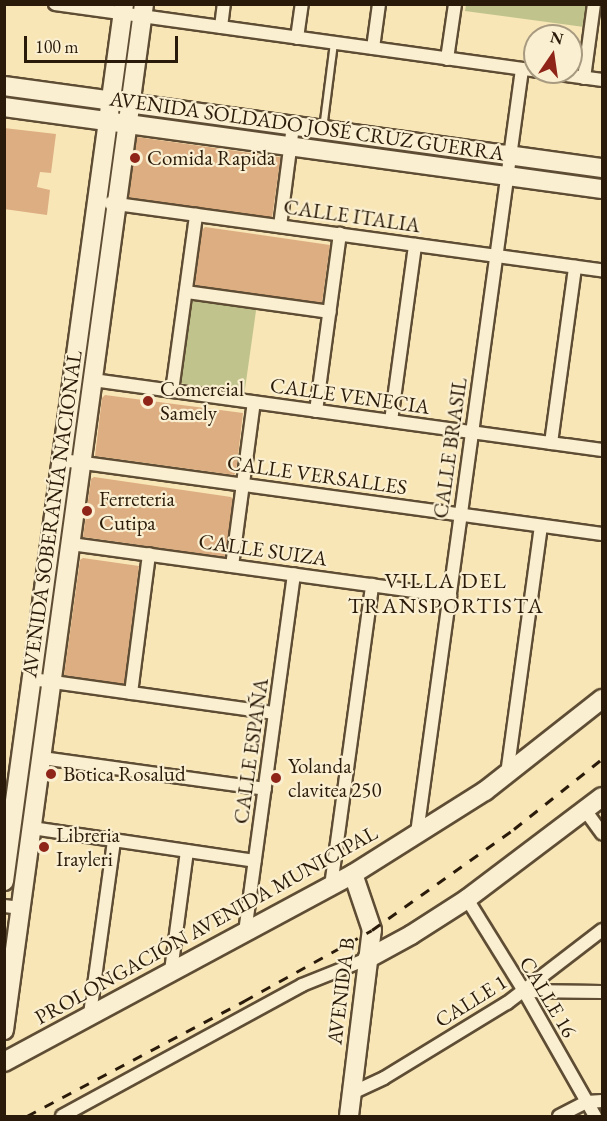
<!DOCTYPE html>
<meta charset="utf-8">
<style>
body{margin:0}
#map{position:relative;width:607px;height:1121px;overflow:hidden;background:#f8e6b7;font-family:"EB Garamond",serif}
div>[style]{position:absolute}
[style*='--x']{left:calc(var(--x)*1px);top:calc(var(--y)*1px);width:calc(var(--w)*1px);rotate:calc(var(--a)*1deg)}
.green>*{inset:0;background:#c0c48c;transform-origin:0 0}
.building>*{inset:0;background:#ddae81;transform-origin:0 0}
.roads{filter:drop-shadow(2px 0 #5e4d34) drop-shadow(-2px 0 #5e4d34) drop-shadow(0 2px #5e4d34) drop-shadow(0 -2px #5e4d34)}
.lane>*{height:6px;margin:-3px;padding:0 3px;transform-origin:3px;border-radius:3px;background:#faefd0}
.street>*{height:12px;margin:-6px;padding:0 6px;transform-origin:6px;border-radius:6px;background:#faefd0}
.secondary>*{height:18px;margin:-9px;padding:0 9px;transform-origin:9px;border-radius:9px;background:#faefd0}
.rail>*{height:3px;margin-top:-1.5px;transform-origin:0;background:repeating-linear-gradient(90deg,#2a1a09 0 10px,transparent 0 20px)}
.dots>*{width:16px;height:16px;translate:-50% -50%;box-sizing:border-box;border:3px solid #faefd0;border-radius:50%}
span{translate:-50% -50%;white-space:nowrap;text-align:center;line-height:1.15;-webkit-text-stroke:4.5px #faefd0;paint-order:stroke}
.street-label{font-size:21px;color:#2a1a09}
.poi-label{font-size:21px;color:#2a1a09}
.left{translate:0 -50%;text-align:left}
.neighbourhood-label{font-size:22px;color:#2a1a09;letter-spacing:1.5px}
.frame{position:absolute;inset:0;border:6px solid #2a1a09;pointer-events:none}
.north{position:absolute;left:523px;top:24px;width:60px;height:60px;box-sizing:border-box;background:#faefd0;border:2px solid #a79a80;border-radius:50%;rotate:13deg;font-size:16px;font-weight:700;line-height:24px;text-align:center;color:#2a1a09}
.north::after{content:'';display:block;margin:auto;width:21px;height:27px;background:#8f2418;clip-path:polygon(50% 0,100% 100%,50% 72%,0 100%)}
.scale{position:absolute;left:24px;top:36px;width:154px;height:27px;box-sizing:border-box;border:3px solid #2a1a09;border-top:0;padding-left:8px;font-size:18px;line-height:21px;white-space:nowrap;color:#2a1a09;-webkit-text-stroke:4px #faefd0;paint-order:stroke}
</style>
<div id="map">
<div class="green">
<i style="clip-path:polygon(466px 5px,466px 4px,588px 5px,584px 27px,465px 11px)"></i>
<i style="left:192px;top:299px;width:65px;height:85px;rotate:8deg"></i>
</div>
<div class="building">
<i style="clip-path:polygon(4px 128px,56px 134px,51px 173px,40px 172px,37px 187px,50px 190px,47px 215px,4px 209px)"></i>
<i style="left:137px;top:137px;width:145px;height:61px;rotate:8deg"></i>
<i style="clip-path:polygon(205px 227px,330px 245px,322px 303px,195px 285px,202px 230px)"></i>
<i style="clip-path:polygon(105px 395px,243px 413px,236px 472px,234px 475px,95px 456px,102px 398px)"></i>
<i style="clip-path:polygon(94px 477px,231px 497px,233px 499px,225px 557px,83px 537px,91px 479px)"></i>
<i style="clip-path:polygon(83px 558px,139px 566px,124px 684px,64px 675px,80px 560px)"></i>
</div>
<div class="roads">
<div class="lane">
<i style="--x:323;--y:129;--w:87;--a:-82.7"></i>
</div>
<div class="street">
<i style="--x:55;--y:4;--w:485;--a:7.9"></i>
<i style="--x:221;--y:27;--w:23;--a:-83"></i>
<i style="--x:297;--y:38;--w:34;--a:-82"></i>
<i style="--x:373;--y:48;--w:44;--a:-82.2"></i>
<i style="--x:447;--y:59;--w:56;--a:-81.7"></i>
<i style="--x:543;--y:72;--w:60;--a:7.7"></i>
<i style="--x:584;--y:78;--w:75;--a:-82.3"></i>
<i style="--x:110;--y:203;--w:497;--a:7.8"></i>
<i style="--x:280;--y:226;--w:101;--a:-82.6"></i>
<i style="--x:186;--y:292;--w:145;--a:7.9"></i>
<i style="--x:93;--y:380;--w:514;--a:7.83"></i>
<i style="--x:172;--y:391;--w:178;--a:-82.2"></i>
<i style="--x:316;--y:411;--w:179;--a:-82.3"></i>
<i style="--x:391;--y:421;--w:178;--a:-82.2"></i>
<i style="--x:551;--y:443;--w:178;--a:-82.2"></i>
<i style="--x:62;--y:460;--w:545;--a:7.8"></i>
<i style="--x:71;--y:544;--w:383;--a:7.8"></i>
<i style="--x:232;--y:566;--w:165;--a:-82.4"></i>
<i style="--x:32;--y:679;--w:245;--a:8"></i>
<i style="--x:131;--y:693;--w:140;--a:-82.6"></i>
<i style="--x:42;--y:758;--w:225;--a:7.9"></i>
<i style="--x:507;--y:774;--w:250;--a:-82.2"></i>
<i style="--x:585;--y:810;--w:29;--a:54"></i>
<i style="--x:32;--y:828;--w:225;--a:8.4"></i>
<i style="--x:417;--y:833;--w:771;--a:-82.17"></i>
<i style="--x:331;--y:886;--w:304;--a:-82.2"></i>
<i style="--x:467;--y:899;--w:108;--a:58.2"></i>
<i style="--x:524;--y:991;--w:144;--a:60.4"></i>
<i style="--x:4;--y:906;--w:17;--a:7"></i>
<i style="--x:245;--y:932;--w:361;--a:-82.2"></i>
<i style="--x:171;--y:971;--w:121;--a:-82.4"></i>
<i style="--x:524;--y:991;--w:78;--a:0.7"></i>
<i style="--x:90;--y:1014;--w:175;--a:-82.1"></i>
<i style="--x:352;--y:1093;--w:35;--a:-25"></i>
<i style="--x:384;--y:1078;--w:144;--a:-31.4"></i>
<i style="--x:507;--y:1003;--w:120;--a:-37.5"></i>
<i style="--x:62;--y:1116;--w:273;--a:-28.6"></i>
<i style="--x:302;--y:985;--w:70;--a:-21.8"></i>
<i style="--x:559;--y:1116;--w:31;--a:-27"></i>
<i style="--x:587;--y:1102;--w:15;--a:-4"></i>
</div>
<div class="secondary">
<i style="--x:4;--y:86;--w:604;--a:7.81"></i>
<i style="--x:4;--y:107;--w:604;--a:7.81"></i>
<i style="--x:4;--y:881;--w:885;--a:-82.21"></i>
<i style="--x:367;--y:959;--w:50;--a:-28.6"></i>
<i style="--x:411;--y:935;--w:67;--a:-32.7"></i>
<i style="--x:467;--y:899;--w:169;--a:-37.1"></i>
<i style="--x:4;--y:1030;--w:1036;--a:-82.23"></i>
<i style="--x:4;--y:1062;--w:396;--a:-28.3"></i>
<i style="--x:353;--y:874;--w:156;--a:-32.2"></i>
<i style="--x:485;--y:791;--w:149;--a:-38.2"></i>
<i style="--x:349;--y:1116;--w:187;--a:-83"></i>
<i style="--x:372;--y:930;--w:59;--a:-108.7"></i>
</div>
</div>
<div class="rail">
<i style="--x:27;--y:1116;--w:246;--a:-27.9"></i>
<i style="--x:244;--y:1001;--w:146;--a:-29"></i>
<i style="--x:372;--y:930;--w:174;--a:-35.4"></i>
<i style="--x:514;--y:829;--w:112;--a:-38.5"></i>
</div>
<div class="dots">
<i style="left:135px;top:158px;background:#8f2418"></i>
<i style="left:148px;top:401px;background:#8f2418"></i>
<i style="left:87px;top:511px;background:#8f2418"></i>
<i style="left:51px;top:774px;background:#8f2418"></i>
<i style="left:276px;top:778px;background:#8f2418"></i>
<i style="left:44px;top:847px;background:#8f2418"></i>
</div>
<div class="street-label">
<span style="left:307px;top:126px;rotate:8deg">AVENIDA SOLDADO JOSÉ CRUZ GUERRA</span>
<span style="left:352px;top:216px;rotate:8deg">CALLE ITALIA</span>
<span style="left:350px;top:396px;rotate:8deg">CALLE VENECIA</span>
<span style="left:450px;top:448px;rotate:-82deg">CALLE BRASIL</span>
<span style="left:317px;top:475px;rotate:8deg">CALLE VERSALLES</span>
<span style="left:52px;top:514px;rotate:-82deg">AVENIDA SOBERANÍA NACIONAL</span>
<span style="left:263px;top:550px;rotate:8deg">CALLE SUIZA</span>
<span style="left:251px;top:751px;rotate:-82deg">CALLE ESPAÑA</span>
<span style="left:206px;top:925px;rotate:-29deg">PROLONGACIÓN AVENIDA MUNICIPAL</span>
<span style="left:341px;top:991px;rotate:-83deg">AVENIDA B</span>
<span style="left:548px;top:997px;rotate:59deg">CALLE 16</span>
<span style="left:471px;top:1001px;rotate:-32deg">CALLE 1</span>
</div>
<div class="poi-label">
<span class="left" style="left:147px;top:158px">Comida Rapida</span>
<span class="left" style="left:160px;top:401px">Comercial<br>Samely</span>
<span class="left" style="left:99px;top:511px">Ferreteria<br>Cutipa</span>
<span class="left" style="left:288px;top:778px">Yolanda<br>clavitea 250</span>
<span class="left" style="left:63px;top:774px">Botica Rosalud</span>
<span class="left" style="left:56px;top:847px">Libreria<br>Irayleri</span>
</div>
<div class="neighbourhood-label">
<span style="left:446px;top:593px">VILLA DEL<br>TRANSPORTISTA</span>
</div>
<div class="frame"></div>
<div class="north">N</div>
<div class="scale">100 m</div>
</div>
